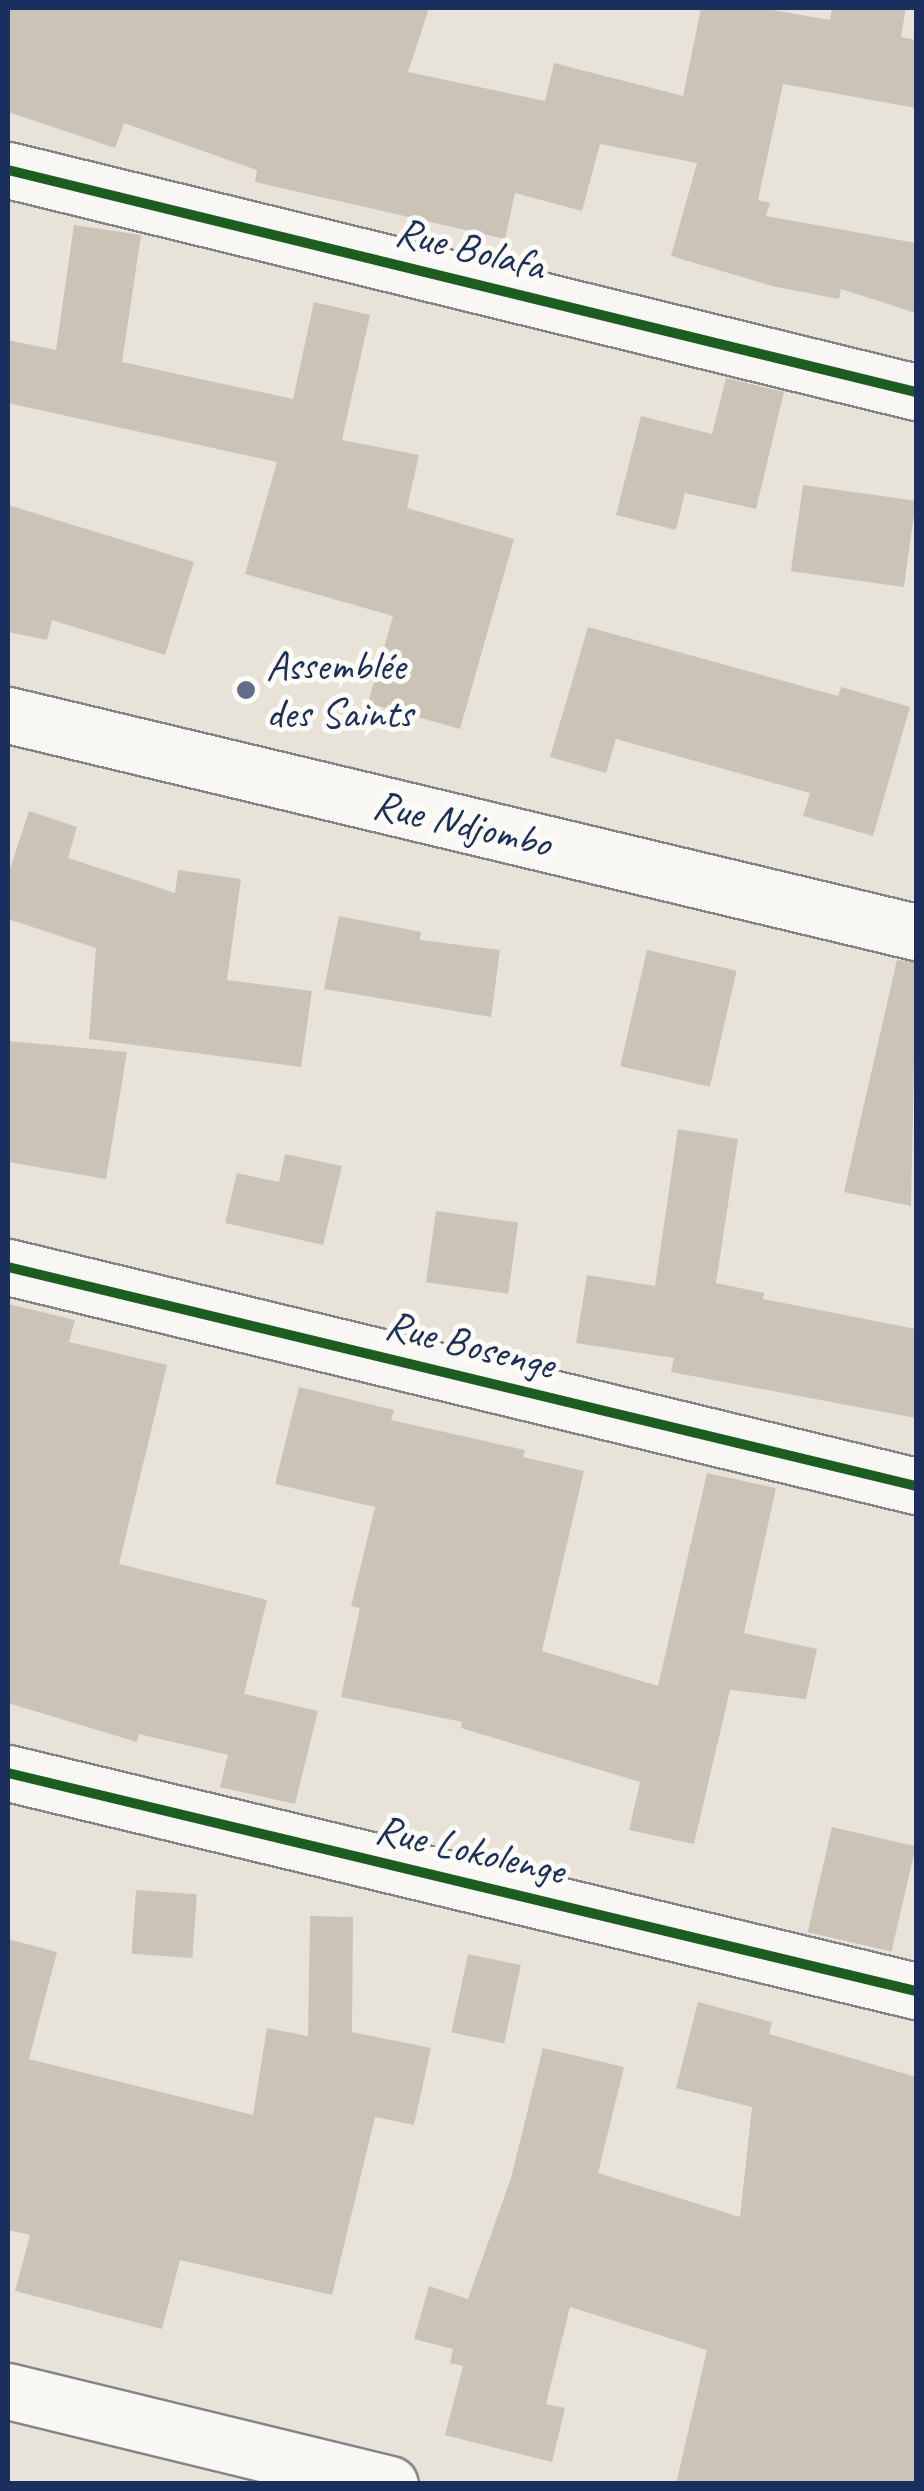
<!DOCTYPE html>
<meta charset="utf-8">
<style>
body{margin:0}
#map{position:relative;width:924px;height:2491px;overflow:hidden;background:#e8e3d9;font-family:Caveat,sans-serif}
div>[style]{position:absolute}
[style*='--x']{left:calc(var(--x)*1px);top:calc(var(--y)*1px);width:calc(var(--w)*1px);rotate:calc(var(--a)*1deg)}
.building>*{inset:0;background:#cbc3b5;transform-origin:0 0}
.roads{filter:drop-shadow(2px 0 #838589) drop-shadow(-2px 0 #838589) drop-shadow(0 2px #838589) drop-shadow(0 -2px #838589)}
.minor>*{height:55px;margin:-27.5px;padding:0 27.5px;transform-origin:27.5px;border-radius:27.5px;background:#f8f7f4}
.primary>*{height:55px;margin:-27.5px;padding:0 27.5px;transform-origin:27.5px;border-radius:27.5px;background:#f8f7f4}
.cycleway>*{height:10px;margin:-5px;padding:0 5px;transform-origin:5px;border-radius:5px;background:#1b5e20}
.dots>*{width:28px;height:28px;translate:-50% -50%;box-sizing:border-box;border:5px solid #fdfcf7;border-radius:50%}
span{translate:-50% -50%;white-space:nowrap;text-align:center;line-height:1.15;-webkit-text-stroke:10px #fdfcf7;paint-order:stroke}
.street-label{font-size:42px;color:#1b2f5e}
.poi-label{font-size:42px;color:#1b2f5e}
.left{translate:0 -50%;text-align:left}
.frame{position:absolute;inset:0;border:10px solid #1b2f5e;pointer-events:none}
</style>
<div id="map">
<div class="building">
<i style="clip-path:polygon(8px 8px,429px 8px,408px 72px,545px 101px,554px 63px,683px 96px,701px 8px,761px 8px,830px 20px,832px 8px,906px 8px,901px 37px,916px 40px,916px 108px,783px 84px,758px 200px,770px 203px,766px 216px,916px 243px,916px 313px,841px 289px,839px 299px,772px 286px,671px 256px,697px 163px,600px 144px,582px 211px,515px 193px,505px 239px,255px 182px,257px 170px,124px 123px,115px 148px,8px 112px)"></i>
<i style="clip-path:polygon(74px 225px,141px 235px,122px 362px,293px 399px,314px 302px,370px 315px,342px 440px,419px 455px,407px 508px,514px 539px,460px 729px,368px 703px,393px 616px,245px 574px,277px 462px,8px 403px,8px 340px,56px 350px)"></i>
<i style="clip-path:polygon(726px 378px,784px 392px,756px 509px,685px 493px,676px 530px,616px 515px,641px 416px,712px 434px)"></i>
<i style="left:803px;top:485px;width:114px;height:87px;rotate:8deg"></i>
<i style="clip-path:polygon(8px 505px,194px 562px,165px 655px,52px 620px,47px 640px,8px 632px)"></i>
<i style="clip-path:polygon(588px 627px,838px 696px,841px 687px,910px 707px,873px 836px,803px 816px,810px 793px,616px 739px,606px 773px,550px 757px)"></i>
<i style="clip-path:polygon(29px 811px,77px 827px,68px 858px,175px 893px,178px 870px,241px 879px,227px 980px,312px 991px,301px 1067px,89px 1039px,96px 948px,8px 919px,8px 875px)"></i>
<i style="clip-path:polygon(339px 916px,421px 932px,420px 940px,500px 950px,491px 1017px,324px 989px)"></i>
<i style="left:647px;top:950px;width:92px;height:119px;rotate:13deg"></i>
<i style="clip-path:polygon(897px 960px,916px 962px,911px 1206px,844px 1192px)"></i>
<i style="clip-path:polygon(8px 1041px,127px 1052px,106px 1179px,8px 1162px)"></i>
<i style="clip-path:polygon(678px 1129px,738px 1139px,716px 1283px,764px 1293px,763px 1299px,916px 1329px,916px 1418px,671px 1372px,674px 1358px,576px 1343px,587px 1275px,655px 1286px)"></i>
<i style="clip-path:polygon(285px 1154px,342px 1166px,323px 1245px,225px 1223px,237px 1173px,279px 1182px)"></i>
<i style="left:436px;top:1211px;width:83px;height:72px;rotate:8deg"></i>
<i style="clip-path:polygon(8px 1304px,75px 1320px,69px 1342px,167px 1365px,119px 1564px,267px 1600px,244px 1694px,318px 1711px,295px 1804px,220px 1787px,228px 1755px,139px 1734px,137px 1742px,8px 1703px)"></i>
<i style="clip-path:polygon(299px 1387px,394px 1410px,391px 1420px,525px 1450px,523px 1457px,584px 1471px,542px 1651px,658px 1686px,707px 1473px,776px 1488px,744px 1633px,817px 1649px,806px 1699px,730px 1690px,694px 1844px,629px 1830px,640px 1782px,461px 1728px,462px 1722px,341px 1697px,360px 1608px,351px 1606px,375px 1507px,275px 1484px)"></i>
<i style="left:832px;top:1827px;width:86px;height:108px;rotate:13deg"></i>
<i style="left:136px;top:1890px;width:61px;height:64px;rotate:4deg"></i>
<i style="clip-path:polygon(310px 1916px,353px 1917px,352px 2032px,431px 2048px,414px 2125px,375px 2117px,332px 2295px,180px 2260px,162px 2329px,15px 2291px,30px 2235px,8px 2230px,8px 1939px,57px 1952px,29px 2059px,253px 2115px,267px 2028px,308px 2036px)"></i>
<i style="left:468px;top:1954px;width:54px;height:80px;rotate:12deg"></i>
<i style="clip-path:polygon(698px 2002px,772px 2022px,769px 2034px,916px 2077px,916px 2484px,676px 2484px,707px 2350px,570px 2307px,546px 2404px,565px 2408px,552px 2462px,445px 2435px,463px 2366px,450px 2363px,453px 2349px,414px 2339px,429px 2286px,468px 2299px,511px 2178px,543px 2048px,624px 2067px,598px 2173px,740px 2217px,752px 2107px,676px 2088px)"></i>
</div>
<div class="roads">
<div class="minor">
<i style="--x:8;--y:170;--w:935;--a:13.74"></i>
<i style="--x:8;--y:715;--w:934;--a:13.44"></i>
<i style="--x:8;--y:1267;--w:934;--a:13.56"></i>
<i style="--x:8;--y:1773;--w:934;--a:13.5"></i>
</div>
<div class="primary">
<i style="--x:8;--y:2391;--w:393;--a:13.7"></i>
</div>
</div>
<div class="cycleway">
<i style="--x:8;--y:170;--w:935;--a:13.74"></i>
<i style="--x:8;--y:1267;--w:934;--a:13.56"></i>
<i style="--x:8;--y:1773;--w:934;--a:13.5"></i>
</div>
<div class="dots">
<i style="left:246px;top:690px;background:#636e89"></i>
</div>
<div class="street-label">
<span style="left:470px;top:249px;rotate:14deg">Rue Bolafa</span>
<span style="left:462px;top:824px;rotate:13deg">Rue Ndjombo</span>
<span style="left:470px;top:1345px;rotate:14deg">Rue Bosenge</span>
<span style="left:470px;top:1850px;rotate:13deg">Rue Lokolenge</span>
</div>
<div class="poi-label">
<span class="left" style="left:266px;top:690px">Assemblée<br>des Saints</span>
</div>
<div class="frame"></div>
</div>
